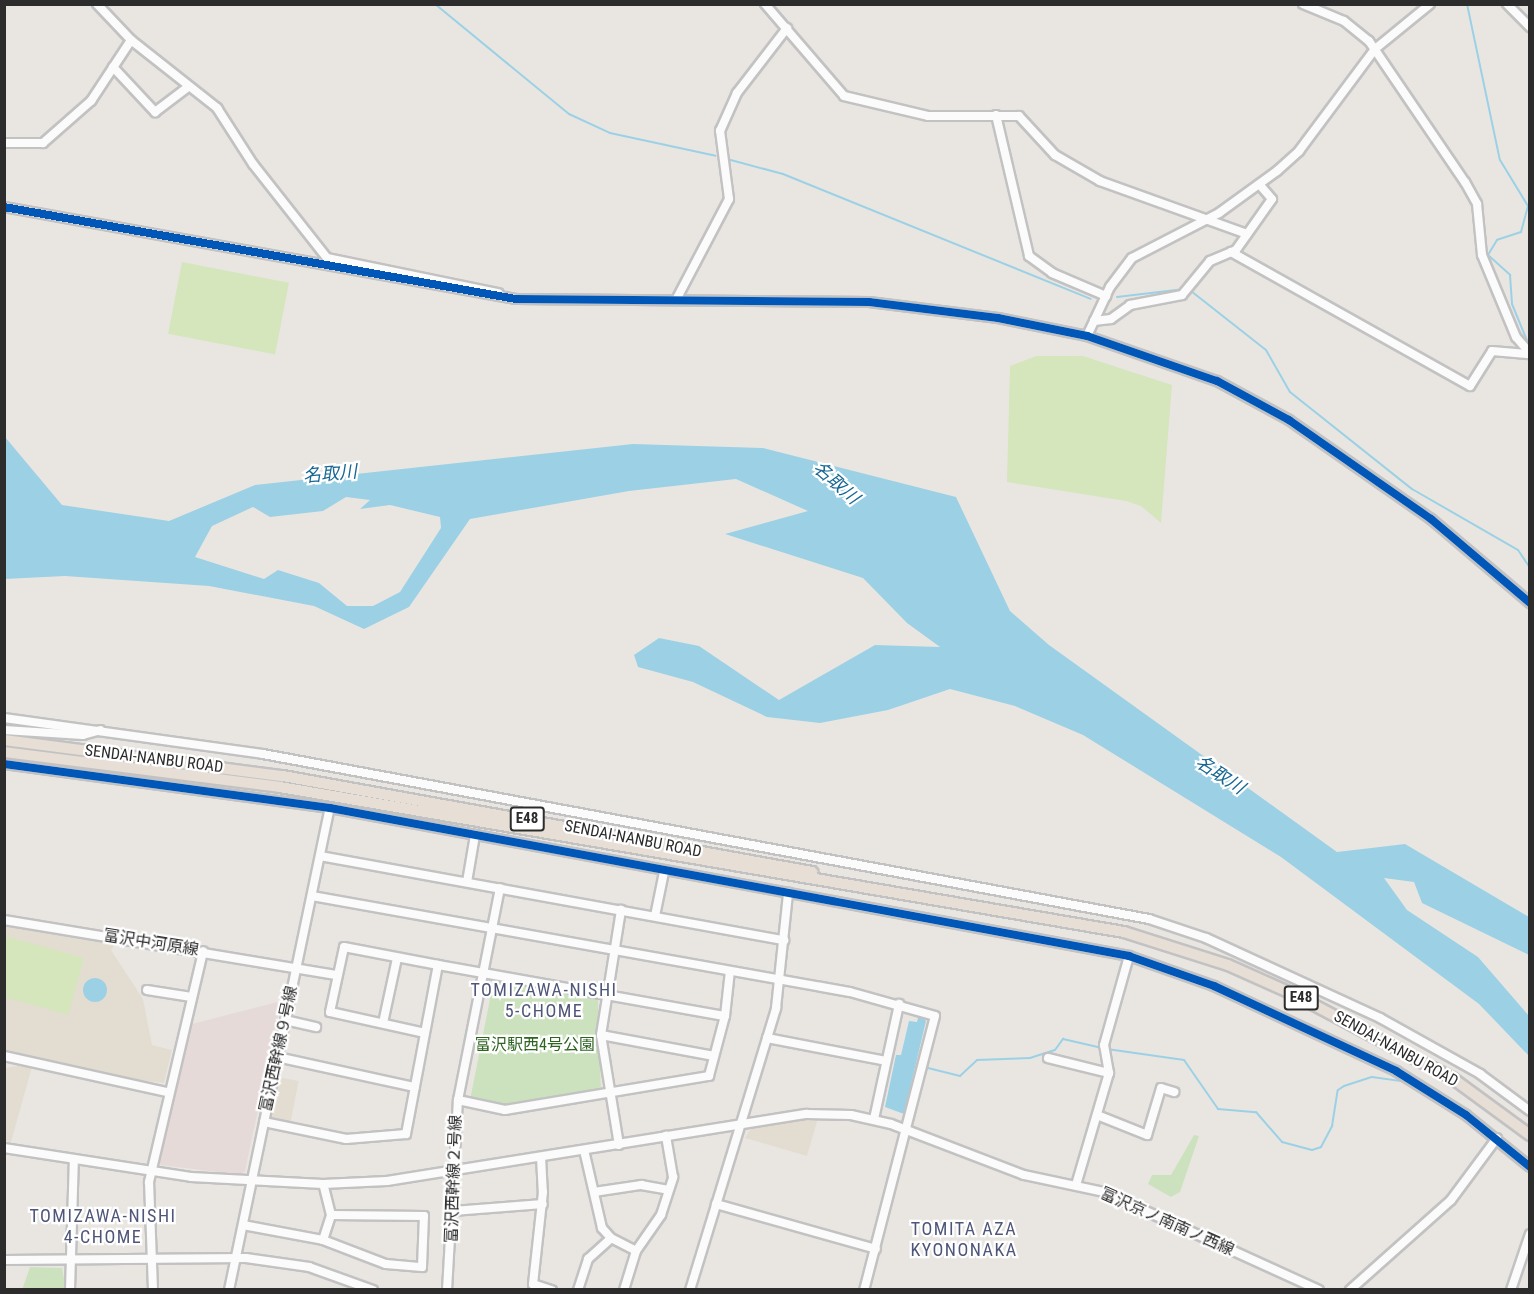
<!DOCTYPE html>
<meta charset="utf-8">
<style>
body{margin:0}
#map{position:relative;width:1534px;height:1294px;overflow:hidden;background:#e9e6e2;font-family:"Roboto Condensed","Noto Sans JP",sans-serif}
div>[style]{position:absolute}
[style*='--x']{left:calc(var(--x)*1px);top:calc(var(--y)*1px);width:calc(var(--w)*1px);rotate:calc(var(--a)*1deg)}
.education>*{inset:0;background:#e3ddd1;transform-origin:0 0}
.medical>*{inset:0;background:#e6dad9}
.green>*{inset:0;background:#cce2be}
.pitch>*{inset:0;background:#d5e5bc;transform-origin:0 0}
.water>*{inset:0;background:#9cd1e5}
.round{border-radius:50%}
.stream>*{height:2px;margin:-1px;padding:0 1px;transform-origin:1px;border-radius:1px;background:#9cd1e5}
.roads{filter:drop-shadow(2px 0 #c3c2c2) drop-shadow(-2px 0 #c3c2c2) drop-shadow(0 2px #c3c2c2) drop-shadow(0 -2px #c3c2c2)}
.minor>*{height:8px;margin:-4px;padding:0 4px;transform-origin:4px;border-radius:4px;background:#fcfbfb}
.highway>*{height:10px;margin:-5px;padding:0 5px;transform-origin:5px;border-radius:5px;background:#e7ded6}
.cycleway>*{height:8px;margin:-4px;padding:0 4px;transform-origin:4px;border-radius:4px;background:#0057b8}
span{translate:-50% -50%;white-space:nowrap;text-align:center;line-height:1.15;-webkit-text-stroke:4.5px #fff;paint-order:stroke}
.shield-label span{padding:2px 4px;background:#fff;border:2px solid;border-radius:4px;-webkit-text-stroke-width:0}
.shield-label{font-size:15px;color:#2c2c2c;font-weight:700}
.street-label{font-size:16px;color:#2c2c2c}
.park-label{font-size:16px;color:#2d6420}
.water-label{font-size:18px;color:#186793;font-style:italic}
.neighbourhood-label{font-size:18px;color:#4f5679;letter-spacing:1.5px}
.frame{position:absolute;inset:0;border:6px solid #2c2c2c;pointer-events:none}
</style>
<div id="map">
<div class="education">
<i style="clip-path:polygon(4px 926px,115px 944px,111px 950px,143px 999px,152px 1045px,172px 1050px,164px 1083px,105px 1076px,5px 1051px)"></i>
<i style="clip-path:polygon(23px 1065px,32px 1067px,11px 1142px,5px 1141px,5px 1068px)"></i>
<i style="left:278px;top:1077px;width:21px;height:41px;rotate:11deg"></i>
<i style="clip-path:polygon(818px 1118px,807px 1156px,745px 1138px,752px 1127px)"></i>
</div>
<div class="medical">
<i style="clip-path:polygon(281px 1001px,245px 1171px,240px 1175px,161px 1165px,158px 1161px,188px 1025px)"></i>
</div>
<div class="green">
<i style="clip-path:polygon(494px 979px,598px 998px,601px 1092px,506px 1107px,470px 1100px)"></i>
<i style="clip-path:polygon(1194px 1135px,1199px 1136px,1180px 1192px,1171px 1197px,1148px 1184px,1152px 1175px,1171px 1175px)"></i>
<i style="clip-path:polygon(30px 1267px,62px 1268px,66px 1289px,22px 1290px)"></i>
</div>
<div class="pitch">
<i style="left:182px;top:262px;width:109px;height:73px;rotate:11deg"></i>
<i style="clip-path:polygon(1036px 356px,1083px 356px,1172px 385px,1161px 523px,1141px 506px,1126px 501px,1007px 482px,1010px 366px)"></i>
<i style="clip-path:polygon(5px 936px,84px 958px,68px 1015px,5px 997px)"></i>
</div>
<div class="water">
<i style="clip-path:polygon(evenodd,5px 437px,62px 505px,169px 521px,255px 485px,633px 444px,763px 448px,956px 497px,1010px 611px,1049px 645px,1337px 852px,1405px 844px,1529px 917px,1529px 955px,1422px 903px,1414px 882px,1384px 878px,1407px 910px,1478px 957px,1529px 1016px,1529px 1056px,1479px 1004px,1281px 857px,1083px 735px,1015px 706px,950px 689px,888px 710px,820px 723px,767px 717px,693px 682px,638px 667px,634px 655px,659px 638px,699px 646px,779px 700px,875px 645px,940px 647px,907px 623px,863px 578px,725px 534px,808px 511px,736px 479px,629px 491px,470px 519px,409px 607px,364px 629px,314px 606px,209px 586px,65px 576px,5px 579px,5px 437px,346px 497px,370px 500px,360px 509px,390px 505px,440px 517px,441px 528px,400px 592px,373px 606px,347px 606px,319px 583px,278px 570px,264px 579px,195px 557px,212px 526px,253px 507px,270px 517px,323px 511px,346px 497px)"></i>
<i class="round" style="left:83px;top:978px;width:24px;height:24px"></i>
<i style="clip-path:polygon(919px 1014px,926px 1021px,904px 1114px,885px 1107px,896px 1055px,901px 1055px,909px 1021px,917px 1022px)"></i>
</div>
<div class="stream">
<i style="--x:435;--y:4;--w:173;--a:39.4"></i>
<i style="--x:569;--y:114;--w:45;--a:24.9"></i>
<i style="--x:610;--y:133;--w:108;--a:12.2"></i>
<i style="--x:1467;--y:4;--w:159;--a:78.1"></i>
<i style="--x:1500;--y:160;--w:54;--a:58.7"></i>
<i style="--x:1528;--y:206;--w:27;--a:105"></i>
<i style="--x:1521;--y:232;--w:25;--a:162"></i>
<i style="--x:1497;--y:240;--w:17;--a:121"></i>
<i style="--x:1488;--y:255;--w:30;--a:42"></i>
<i style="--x:1510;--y:275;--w:29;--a:86"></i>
<i style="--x:1512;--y:304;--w:42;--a:67.7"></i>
<i style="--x:727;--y:159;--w:58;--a:15"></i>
<i style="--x:783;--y:174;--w:332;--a:22.1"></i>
<i style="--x:1191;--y:291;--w:95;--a:38.2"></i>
<i style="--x:1266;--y:350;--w:48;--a:60.3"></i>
<i style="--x:1290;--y:392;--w:156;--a:38.5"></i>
<i style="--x:1412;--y:489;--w:122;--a:29.9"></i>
<i style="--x:1518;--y:550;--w:22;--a:56"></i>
<i style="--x:1117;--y:297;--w:68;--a:-6.7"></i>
<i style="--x:1530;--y:378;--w:15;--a:90"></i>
<i style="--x:1107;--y:1049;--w:78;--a:8.1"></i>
<i style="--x:1184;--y:1060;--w:60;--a:55.2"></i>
<i style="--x:1218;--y:1109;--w:38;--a:5"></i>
<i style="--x:1256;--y:1112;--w:40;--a:49"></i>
<i style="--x:1282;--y:1142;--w:31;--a:15"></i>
<i style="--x:1312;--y:1150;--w:9;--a:-18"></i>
<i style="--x:1321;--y:1147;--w:24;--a:-62"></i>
<i style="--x:1332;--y:1126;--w:36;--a:-81"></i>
<i style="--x:1338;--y:1090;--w:7;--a:-34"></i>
<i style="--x:1344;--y:1086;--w:29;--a:-18"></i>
<i style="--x:1372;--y:1077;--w:35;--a:8"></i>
<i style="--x:928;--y:1068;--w:33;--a:14"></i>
<i style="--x:960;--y:1076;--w:23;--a:-43"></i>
<i style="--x:977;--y:1060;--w:53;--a:-2.2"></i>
<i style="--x:1030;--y:1058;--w:26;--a:-18"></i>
<i style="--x:1055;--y:1050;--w:14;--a:-54"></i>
<i style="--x:1063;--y:1039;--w:39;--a:13"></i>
<i style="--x:1437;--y:1101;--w:51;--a:34.6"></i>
<i style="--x:1523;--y:1166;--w:9;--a:41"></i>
</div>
<div class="roads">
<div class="minor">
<i style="--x:97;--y:4;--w:50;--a:46.6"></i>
<i style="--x:131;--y:40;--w:110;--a:38.3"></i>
<i style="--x:217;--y:108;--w:67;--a:57.3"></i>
<i style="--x:253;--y:164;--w:120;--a:51.8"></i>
<i style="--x:327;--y:258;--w:175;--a:11.6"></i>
<i style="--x:765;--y:4;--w:121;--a:49.3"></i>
<i style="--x:844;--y:96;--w:86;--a:13.4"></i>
<i style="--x:928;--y:116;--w:91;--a:0"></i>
<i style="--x:1019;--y:116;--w:53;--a:47.3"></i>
<i style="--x:1055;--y:155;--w:52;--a:30"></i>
<i style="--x:1100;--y:181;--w:156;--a:19.8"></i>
<i style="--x:1303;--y:4;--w:44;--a:22.5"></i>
<i style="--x:1344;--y:21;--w:32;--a:39"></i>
<i style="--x:1369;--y:41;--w:171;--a:55.8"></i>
<i style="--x:1465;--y:182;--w:25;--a:61"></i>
<i style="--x:1477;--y:204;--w:51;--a:84.4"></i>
<i style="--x:1482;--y:255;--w:89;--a:67.5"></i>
<i style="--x:1516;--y:337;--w:21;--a:49"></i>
<i style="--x:1507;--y:4;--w:33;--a:45"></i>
<i style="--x:113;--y:67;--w:62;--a:47"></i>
<i style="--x:155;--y:112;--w:41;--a:-37.1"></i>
<i style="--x:996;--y:115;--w:145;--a:76.8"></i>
<i style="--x:1029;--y:256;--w:29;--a:36"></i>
<i style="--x:1052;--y:273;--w:59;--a:23.1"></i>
<i style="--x:4;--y:143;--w:39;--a:0"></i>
<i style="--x:43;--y:143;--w:64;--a:-41.2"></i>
<i style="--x:91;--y:101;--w:73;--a:-56.7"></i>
<i style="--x:4;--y:207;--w:520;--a:10.19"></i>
<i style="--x:516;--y:299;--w:353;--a:0.5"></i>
<i style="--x:869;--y:302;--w:130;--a:7.1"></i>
<i style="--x:998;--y:318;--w:91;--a:11.4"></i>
<i style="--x:1087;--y:336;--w:138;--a:19.1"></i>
<i style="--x:1217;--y:381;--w:82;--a:28.4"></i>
<i style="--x:1289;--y:420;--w:173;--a:34.9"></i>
<i style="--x:1431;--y:519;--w:130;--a:40.3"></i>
<i style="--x:1231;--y:252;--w:274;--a:29.3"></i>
<i style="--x:1470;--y:386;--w:41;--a:-57.8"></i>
<i style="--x:1492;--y:351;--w:38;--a:5"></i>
<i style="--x:676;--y:300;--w:114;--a:-62.3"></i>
<i style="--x:729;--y:199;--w:69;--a:-97.5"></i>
<i style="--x:720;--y:131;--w:42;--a:-65.9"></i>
<i style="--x:737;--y:93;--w:82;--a:-52.4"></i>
<i style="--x:1094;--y:321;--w:17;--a:-7"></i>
<i style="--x:1111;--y:319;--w:24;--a:-36"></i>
<i style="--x:1130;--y:305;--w:53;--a:-10.9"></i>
<i style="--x:1182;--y:295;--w:44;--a:-50.5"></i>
<i style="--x:1210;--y:261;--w:28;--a:-23"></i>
<i style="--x:1236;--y:250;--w:62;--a:-54.8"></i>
<i style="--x:1272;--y:199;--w:18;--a:-131"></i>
<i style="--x:1087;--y:336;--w:54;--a:-64.9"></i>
<i style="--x:1110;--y:287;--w:36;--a:-53"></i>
<i style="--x:1132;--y:258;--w:98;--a:-27.3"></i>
<i style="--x:1219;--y:213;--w:72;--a:-35.9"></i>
<i style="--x:1277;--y:171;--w:30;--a:-42"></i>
<i style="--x:1299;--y:151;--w:127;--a:-53.3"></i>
<i style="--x:1375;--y:49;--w:71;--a:-39.3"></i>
<i style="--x:4;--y:718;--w:261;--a:7.9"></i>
<i style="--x:263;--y:754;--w:901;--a:10.55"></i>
<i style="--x:1149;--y:919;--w:60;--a:18.4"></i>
<i style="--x:1206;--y:938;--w:192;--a:24.7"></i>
<i style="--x:1380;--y:1018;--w:115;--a:29.2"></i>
<i style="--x:1480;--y:1074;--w:62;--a:36.5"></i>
<i style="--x:4;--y:730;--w:79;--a:3.6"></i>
<i style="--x:83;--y:735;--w:18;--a:-16"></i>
<i style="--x:4;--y:764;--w:329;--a:7.7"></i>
<i style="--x:330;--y:808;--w:813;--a:10.49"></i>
<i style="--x:1129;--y:956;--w:90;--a:19.4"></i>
<i style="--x:1214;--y:986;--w:201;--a:25"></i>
<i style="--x:1396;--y:1071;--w:83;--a:32.2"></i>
<i style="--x:1466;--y:1115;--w:82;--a:39.1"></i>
<i style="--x:320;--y:856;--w:472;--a:10.3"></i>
<i style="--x:467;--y:882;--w:48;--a:-80.3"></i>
<i style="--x:312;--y:896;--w:546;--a:10.12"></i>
<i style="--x:850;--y:992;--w:88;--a:15.8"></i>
<i style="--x:935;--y:1016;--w:283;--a:104.5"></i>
<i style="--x:655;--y:916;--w:45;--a:-78.4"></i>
<i style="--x:4;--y:920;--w:338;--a:9.4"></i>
<i style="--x:147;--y:990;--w:45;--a:9"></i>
<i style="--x:285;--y:1020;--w:32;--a:13"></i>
<i style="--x:383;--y:1023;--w:66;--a:-77.8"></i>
<i style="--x:425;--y:1033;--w:97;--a:-167.5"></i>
<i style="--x:330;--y:1012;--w:66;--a:-77.8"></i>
<i style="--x:344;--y:947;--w:96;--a:10.8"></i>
<i style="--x:601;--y:1035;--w:115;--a:10.5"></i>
<i style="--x:767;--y:1038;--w:121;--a:10.9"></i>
<i style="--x:4;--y:1056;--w:166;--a:12.5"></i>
<i style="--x:277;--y:1057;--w:141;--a:12.3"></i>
<i style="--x:1048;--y:1058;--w:63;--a:13.8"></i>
<i style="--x:458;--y:1100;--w:48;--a:12"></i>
<i style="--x:505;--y:1110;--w:207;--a:-9.5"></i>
<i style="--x:709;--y:1076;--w:62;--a:-75.1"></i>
<i style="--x:725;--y:1016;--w:45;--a:-83.7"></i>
<i style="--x:1097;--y:1115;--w:54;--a:21.8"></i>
<i style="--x:1147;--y:1135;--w:49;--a:-73.4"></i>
<i style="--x:1161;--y:1088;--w:14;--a:17"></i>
<i style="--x:874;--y:1119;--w:118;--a:-77.7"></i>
<i style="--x:264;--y:1122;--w:84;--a:11.7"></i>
<i style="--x:346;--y:1139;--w:60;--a:-4.8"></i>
<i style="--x:406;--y:1134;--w:172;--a:-79.3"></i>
<i style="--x:438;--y:965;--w:291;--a:10.1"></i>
<i style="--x:619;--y:1145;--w:111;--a:-99.3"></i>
<i style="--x:601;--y:1035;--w:127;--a:-80.9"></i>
<i style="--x:4;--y:1148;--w:189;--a:8.8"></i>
<i style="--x:191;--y:1177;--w:132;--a:3"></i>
<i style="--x:323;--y:1184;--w:64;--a:-2.7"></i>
<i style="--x:387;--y:1181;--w:425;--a:-9.1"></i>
<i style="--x:807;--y:1114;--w:44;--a:1.3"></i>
<i style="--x:851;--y:1115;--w:41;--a:12.7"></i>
<i style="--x:891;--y:1124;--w:142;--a:21"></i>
<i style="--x:1024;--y:1175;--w:82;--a:12"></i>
<i style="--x:1104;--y:1192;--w:236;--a:24.5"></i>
<i style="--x:584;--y:1150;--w:80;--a:77"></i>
<i style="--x:602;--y:1228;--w:13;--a:48"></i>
<i style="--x:541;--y:1157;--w:35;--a:87"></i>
<i style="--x:543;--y:1192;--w:93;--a:96.2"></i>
<i style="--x:533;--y:1284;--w:20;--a:18"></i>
<i style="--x:1076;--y:1185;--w:117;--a:-73.6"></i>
<i style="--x:1109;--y:1073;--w:28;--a:-100"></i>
<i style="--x:1104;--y:1045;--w:92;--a:-74.3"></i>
<i style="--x:594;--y:1192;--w:48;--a:-8.5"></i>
<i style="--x:641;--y:1185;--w:28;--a:10"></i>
<i style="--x:716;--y:1204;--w:166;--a:15.7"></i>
<i style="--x:453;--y:1211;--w:90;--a:-4.4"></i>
<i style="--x:243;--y:1225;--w:81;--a:10.6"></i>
<i style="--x:323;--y:1240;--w:67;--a:20.9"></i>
<i style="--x:386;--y:1264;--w:36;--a:5"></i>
<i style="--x:422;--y:1267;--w:51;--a:-87.8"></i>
<i style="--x:424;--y:1216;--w:93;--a:-179.4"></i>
<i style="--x:331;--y:1215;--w:32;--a:-104"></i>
<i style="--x:323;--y:1240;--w:26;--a:-72"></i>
<i style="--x:636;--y:1251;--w:44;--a:-55.2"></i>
<i style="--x:661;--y:1215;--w:40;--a:-72"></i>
<i style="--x:673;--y:1177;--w:42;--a:-99.7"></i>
<i style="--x:4;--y:1260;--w:242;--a:-0.5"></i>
<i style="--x:246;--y:1258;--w:64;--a:8.1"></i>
<i style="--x:309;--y:1267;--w:68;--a:19.8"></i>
<i style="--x:70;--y:1290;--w:131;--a:-88.3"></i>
<i style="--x:153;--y:1290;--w:108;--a:-92.1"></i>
<i style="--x:149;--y:1182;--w:237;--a:-76.8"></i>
<i style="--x:229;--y:1290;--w:492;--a:-78.2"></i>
<i style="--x:447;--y:1290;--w:190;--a:-86.7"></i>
<i style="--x:458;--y:1100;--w:216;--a:-78.8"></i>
<i style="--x:578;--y:1290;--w:33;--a:-72"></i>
<i style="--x:588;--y:1259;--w:31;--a:-42"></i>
<i style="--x:611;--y:1238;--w:28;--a:27"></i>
<i style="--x:636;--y:1251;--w:41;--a:107.1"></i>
<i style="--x:690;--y:1290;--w:295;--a:-73"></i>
<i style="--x:776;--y:1008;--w:116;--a:-84"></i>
<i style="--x:1350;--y:1290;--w:135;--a:-41.7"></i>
<i style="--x:1451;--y:1200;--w:77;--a:-53.4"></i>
<i style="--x:1511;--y:1290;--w:59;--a:-71.3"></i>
</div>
<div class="highway">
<i style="--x:4;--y:740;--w:281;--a:7.4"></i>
<i style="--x:283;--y:776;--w:538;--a:10.29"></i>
<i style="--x:4;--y:752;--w:278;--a:7.2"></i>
<i style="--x:280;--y:787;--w:856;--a:9.75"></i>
<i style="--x:1124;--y:932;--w:109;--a:17.6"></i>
<i style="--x:1228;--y:965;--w:73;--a:24.1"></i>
<i style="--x:1295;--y:995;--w:178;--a:27.9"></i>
<i style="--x:1452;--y:1078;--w:97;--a:36.2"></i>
</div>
</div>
<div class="cycleway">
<i style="--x:4;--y:207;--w:520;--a:10.19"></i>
<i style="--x:516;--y:299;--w:353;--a:0.5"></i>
<i style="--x:869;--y:302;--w:130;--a:7.1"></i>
<i style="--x:998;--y:318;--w:91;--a:11.4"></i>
<i style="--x:1087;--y:336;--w:138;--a:19.1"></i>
<i style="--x:1217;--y:381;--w:82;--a:28.4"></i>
<i style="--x:1289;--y:420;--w:173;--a:34.9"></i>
<i style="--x:1431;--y:519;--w:130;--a:40.3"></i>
<i style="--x:4;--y:764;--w:329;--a:7.7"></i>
<i style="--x:330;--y:808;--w:813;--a:10.49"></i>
<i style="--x:1129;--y:956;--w:90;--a:19.4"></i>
<i style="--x:1214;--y:986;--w:201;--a:25"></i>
<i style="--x:1396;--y:1071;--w:83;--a:32.2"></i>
<i style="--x:1466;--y:1115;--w:82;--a:39.1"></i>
</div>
<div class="shield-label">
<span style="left:527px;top:819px">E48</span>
<span style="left:1301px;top:998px">E48</span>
</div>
<div class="street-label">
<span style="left:154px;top:759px;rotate:7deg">SENDAI-NANBU ROAD</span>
<span style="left:633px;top:839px;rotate:11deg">SENDAI-NANBU ROAD</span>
<span style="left:151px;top:943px;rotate:9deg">富沢中河原線</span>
<span style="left:279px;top:1049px;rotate:-78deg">富沢西幹線９号線</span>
<span style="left:1396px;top:1049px;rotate:29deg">SENDAI-NANBU ROAD</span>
<span style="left:454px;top:1179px;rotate:-88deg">富沢西幹線２号線</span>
<span style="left:1167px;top:1222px;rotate:24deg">富沢京ノ南南ノ西線</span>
</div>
<div class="park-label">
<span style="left:535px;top:1045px">富沢駅西4号公園</span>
</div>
<div class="water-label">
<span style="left:330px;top:474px;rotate:-5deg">名取川</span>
<span style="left:836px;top:483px;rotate:41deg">名取川</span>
<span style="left:1220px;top:775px;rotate:33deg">名取川</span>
</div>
<div class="neighbourhood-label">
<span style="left:544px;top:1001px">TOMIZAWA-NISHI<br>5-CHOME</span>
<span style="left:103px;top:1227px">TOMIZAWA-NISHI<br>4-CHOME</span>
<span style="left:964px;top:1240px">TOMITA AZA<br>KYONONAKA</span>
</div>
<div class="frame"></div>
</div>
